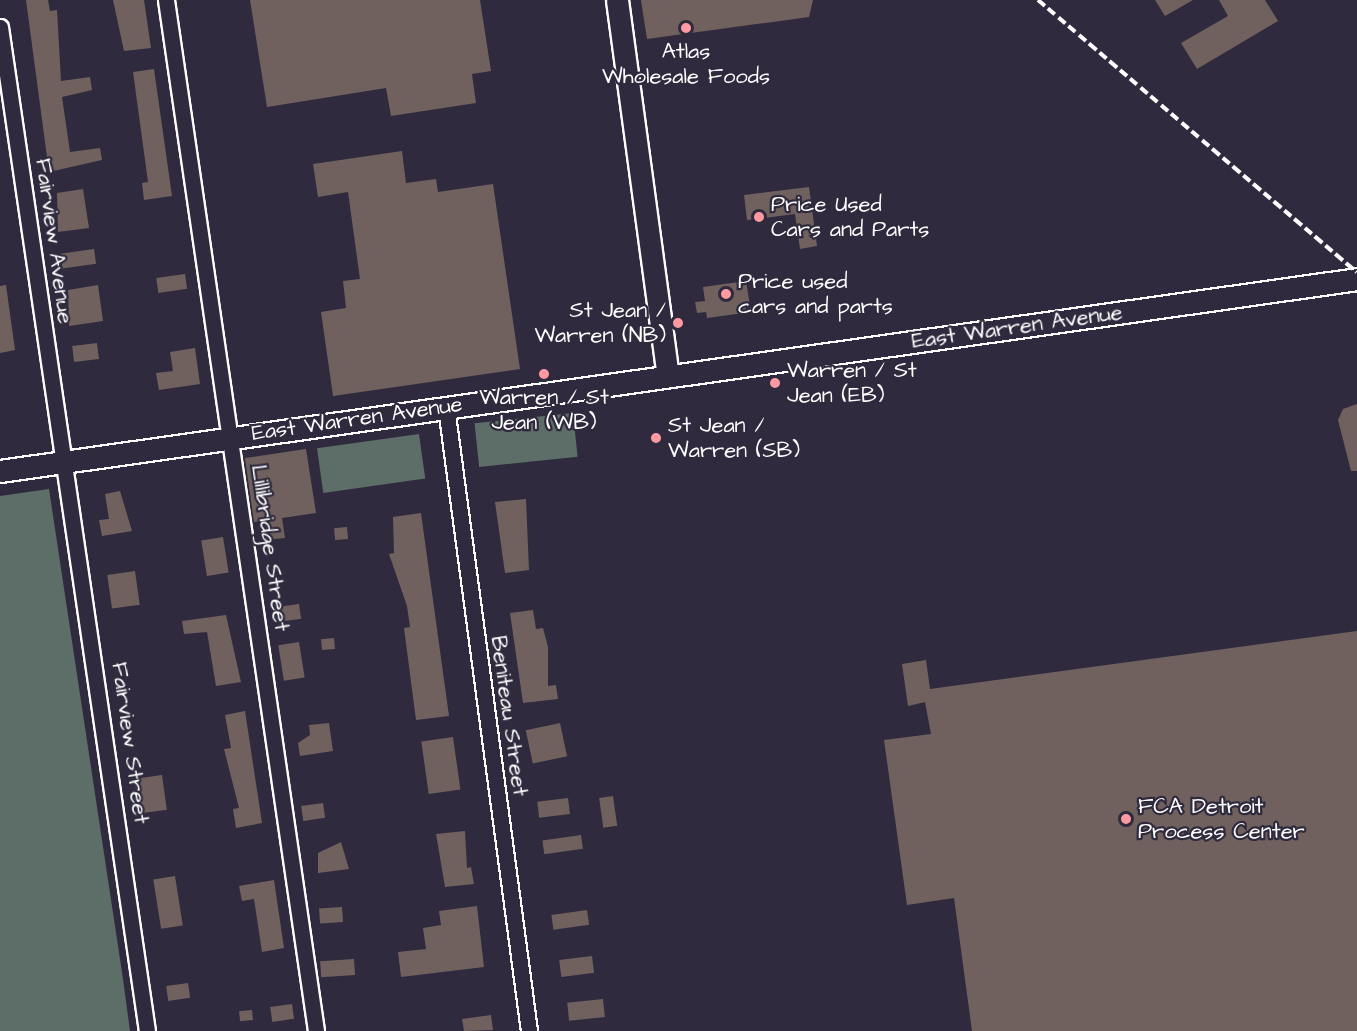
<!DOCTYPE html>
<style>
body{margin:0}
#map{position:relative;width:1357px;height:1031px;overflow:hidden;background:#2f2a3d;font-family:"Architects Daughter",sans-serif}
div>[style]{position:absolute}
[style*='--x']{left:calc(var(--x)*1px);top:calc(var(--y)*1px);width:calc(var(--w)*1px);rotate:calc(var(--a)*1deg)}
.green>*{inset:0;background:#5c6e67;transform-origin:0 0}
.building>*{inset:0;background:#70615e;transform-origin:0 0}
.roads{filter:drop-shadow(2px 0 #fff) drop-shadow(-2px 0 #fff) drop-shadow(0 2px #fff) drop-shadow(0 -2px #fff)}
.street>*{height:15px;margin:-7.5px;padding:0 7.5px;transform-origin:7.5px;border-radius:7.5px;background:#2f2a3d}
.secondary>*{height:21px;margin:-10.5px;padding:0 10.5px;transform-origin:10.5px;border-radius:10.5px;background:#2f2a3d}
.rail>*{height:4px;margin-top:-2px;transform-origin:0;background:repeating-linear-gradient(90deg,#fff 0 9px,transparent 0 13.5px)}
.dots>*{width:16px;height:16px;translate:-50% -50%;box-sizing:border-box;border:3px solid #2f2a3d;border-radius:50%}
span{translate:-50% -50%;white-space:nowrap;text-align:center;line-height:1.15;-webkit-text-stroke:4.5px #2f2a3d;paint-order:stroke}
.poi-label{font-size:22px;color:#fff}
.left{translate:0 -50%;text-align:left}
.right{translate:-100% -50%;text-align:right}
.street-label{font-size:22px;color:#fff}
</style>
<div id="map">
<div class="green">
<i style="left:573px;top:413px;width:44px;height:99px;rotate:84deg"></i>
<i style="left:419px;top:434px;width:45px;height:103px;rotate:82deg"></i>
<i style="clip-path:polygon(49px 489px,123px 979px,130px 1031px,0 1031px,0 496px)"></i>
</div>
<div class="building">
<i style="clip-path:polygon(26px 0,48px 0,50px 11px,57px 10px,61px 81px,90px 77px,92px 90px,62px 97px,70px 152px,100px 148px,102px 160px,49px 172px)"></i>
<i style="clip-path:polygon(113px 0,144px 0,151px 48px,124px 51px)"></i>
<i style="clip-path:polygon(250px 0,480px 0,491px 71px,472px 74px,476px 103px,391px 116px,386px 88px,267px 107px)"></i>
<i style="clip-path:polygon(641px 0,813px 0,809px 17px,647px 39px)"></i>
<i style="clip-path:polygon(1155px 0,1193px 0,1165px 16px)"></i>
<i style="clip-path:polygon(1219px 0,1265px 0,1278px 21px,1197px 69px,1181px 43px,1228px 16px)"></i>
<i style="clip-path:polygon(154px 69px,172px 196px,144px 200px,142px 183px,148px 182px,133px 72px)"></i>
<i style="clip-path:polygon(402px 151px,406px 183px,436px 179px,438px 192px,493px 184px,520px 369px,333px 396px,321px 312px,346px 308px,343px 281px,360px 279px,348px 192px,318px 197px,313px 164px)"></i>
<i style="clip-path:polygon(809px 187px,817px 246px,800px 249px,795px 214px,747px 220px,744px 195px)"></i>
<i style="clip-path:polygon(83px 189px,89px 228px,58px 232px,57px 193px)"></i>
<i style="left:94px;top:249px;width:15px;height:34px;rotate:82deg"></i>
<i style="left:185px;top:274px;width:15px;height:29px;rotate:82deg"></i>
<i style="clip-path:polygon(746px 281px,751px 312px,707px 318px,706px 312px,697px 313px,695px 302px,705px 301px,703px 287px)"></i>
<i style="clip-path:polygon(6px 285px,15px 350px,0 353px,0 286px)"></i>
<i style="clip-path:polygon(98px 285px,103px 321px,69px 326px,68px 290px)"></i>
<i style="left:97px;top:343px;width:16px;height:25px;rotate:83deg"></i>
<i style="clip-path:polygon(195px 348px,200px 384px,159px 390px,156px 373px,173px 371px,170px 352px)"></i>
<i style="clip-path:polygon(1357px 404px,1357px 471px,1351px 471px,1338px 420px,1343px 409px)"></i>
<i style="clip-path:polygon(306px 449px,316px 513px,282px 518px,285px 538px,264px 540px,261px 521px,254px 522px,245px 458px)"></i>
<i style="clip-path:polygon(120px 491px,132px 531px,102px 536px,99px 520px,109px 519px,105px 494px)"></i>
<i style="clip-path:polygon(526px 499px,529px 570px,505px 573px,495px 502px)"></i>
<i style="clip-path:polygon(421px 513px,449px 716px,416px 720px,404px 628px,410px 627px,407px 606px,389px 554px,394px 553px,393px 517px)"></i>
<i style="left:347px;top:527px;width:12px;height:13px;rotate:85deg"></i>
<i style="left:223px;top:537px;width:36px;height:22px;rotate:81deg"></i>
<i style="left:135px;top:571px;width:34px;height:28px;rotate:82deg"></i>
<i style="left:299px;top:604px;width:15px;height:25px;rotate:82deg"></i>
<i style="clip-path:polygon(533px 610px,536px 629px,543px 628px,548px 647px,548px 686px,556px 685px,558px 699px,523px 703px,510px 613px)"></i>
<i style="clip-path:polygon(226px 615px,241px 682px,216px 686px,207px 632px,184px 634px,182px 621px)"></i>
<i style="clip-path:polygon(1357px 631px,1357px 1031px,972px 1031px,954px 898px,907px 905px,884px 740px,931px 734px,925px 702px,908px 706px,902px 664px,926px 660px,930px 689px)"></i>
<i style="left:334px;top:638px;width:11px;height:13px;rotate:85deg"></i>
<i style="left:299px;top:642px;width:36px;height:21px;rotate:81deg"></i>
<i style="clip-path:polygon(245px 711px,262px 823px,236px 828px,233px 809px,239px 808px,224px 749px,231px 748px,225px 715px)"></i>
<i style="clip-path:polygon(329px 723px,333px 751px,300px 756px,298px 743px,310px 735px,309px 725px)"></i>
<i style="left:560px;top:723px;width:34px;height:35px;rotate:78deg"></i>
<i style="left:453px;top:737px;width:53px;height:32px;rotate:82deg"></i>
<i style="left:162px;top:775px;width:35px;height:28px;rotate:82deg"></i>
<i style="left:613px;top:796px;width:30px;height:14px;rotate:82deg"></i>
<i style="left:568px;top:798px;width:16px;height:31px;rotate:83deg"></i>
<i style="left:323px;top:803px;width:15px;height:22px;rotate:82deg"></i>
<i style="clip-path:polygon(465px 831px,467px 868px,471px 867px,474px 884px,445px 887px,436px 834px)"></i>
<i style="left:581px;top:835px;width:14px;height:39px;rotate:82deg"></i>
<i style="clip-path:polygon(341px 842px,349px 869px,318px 873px,318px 853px)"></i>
<i style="left:175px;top:876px;width:50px;height:22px;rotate:81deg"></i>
<i style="clip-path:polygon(274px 880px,284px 948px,262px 952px,254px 899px,242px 901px,239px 886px)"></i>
<i style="clip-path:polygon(477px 906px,484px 967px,401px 977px,398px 952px,426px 949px,423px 928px,441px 925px,439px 911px)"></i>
<i style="left:342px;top:907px;width:15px;height:23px;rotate:86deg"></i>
<i style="left:587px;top:910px;width:15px;height:36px;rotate:82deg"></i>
<i style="left:592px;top:956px;width:17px;height:33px;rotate:83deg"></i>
<i style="left:354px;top:959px;width:16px;height:34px;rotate:86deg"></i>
<i style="left:188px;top:983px;width:15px;height:22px;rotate:82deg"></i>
<i style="left:603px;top:999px;width:18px;height:36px;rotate:84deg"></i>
<i style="left:292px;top:1004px;width:15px;height:22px;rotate:82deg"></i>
<i style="left:252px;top:1010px;width:10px;height:13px;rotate:84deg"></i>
<i style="clip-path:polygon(491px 1015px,493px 1030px,464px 1031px,462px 1019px)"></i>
</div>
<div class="roads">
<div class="street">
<i style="--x:166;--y:0;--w:1042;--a:81.72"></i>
<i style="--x:0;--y:27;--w:1015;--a:81.67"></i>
<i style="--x:446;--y:407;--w:629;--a:82.42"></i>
</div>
<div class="secondary">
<i style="--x:617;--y:0;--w:378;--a:82.3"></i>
<i style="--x:0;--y:471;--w:1371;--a:-8.05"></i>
</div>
</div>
<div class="rail">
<i style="--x:1038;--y:0;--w:419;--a:40.5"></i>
</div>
<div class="dots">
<i style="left:686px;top:28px;background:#ff9aa2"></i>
<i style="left:759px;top:217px;background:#ff9aa2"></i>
<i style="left:726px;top:294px;background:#ff9aa2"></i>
<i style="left:678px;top:323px;background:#ff9aa2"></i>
<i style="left:544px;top:374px;background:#ff9aa2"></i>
<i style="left:775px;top:383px;background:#ff9aa2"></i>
<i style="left:656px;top:438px;background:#ff9aa2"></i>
<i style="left:1126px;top:819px;background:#ff9aa2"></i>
</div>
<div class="poi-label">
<span style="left:686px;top:64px">Atlas<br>Wholesale Foods</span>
<span class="left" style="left:771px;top:217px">Price Used<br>Cars and Parts</span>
<span class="left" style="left:738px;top:294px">Price used<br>cars and parts</span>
<span class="right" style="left:666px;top:323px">St Jean /<br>Warren (NB)</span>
<span class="left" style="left:787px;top:383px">Warren / St<br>Jean (EB)</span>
<span style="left:544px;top:410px">Warren / St<br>Jean (WB)</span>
<span class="left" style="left:668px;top:438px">St Jean /<br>Warren (SB)</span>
<span class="left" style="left:1138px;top:819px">FCA Detroit<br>Process Center</span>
</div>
<div class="street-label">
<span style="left:54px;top:241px;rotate:82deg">Fairview Avenue</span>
<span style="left:1017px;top:327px;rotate:-8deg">East Warren Avenue</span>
<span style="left:357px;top:419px;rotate:-8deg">East Warren Avenue</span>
<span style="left:270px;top:548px;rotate:82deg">Lillibridge Street</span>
<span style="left:509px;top:716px;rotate:82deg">Beniteau Street</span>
<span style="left:130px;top:743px;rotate:82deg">Fairview Street</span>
</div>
</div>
